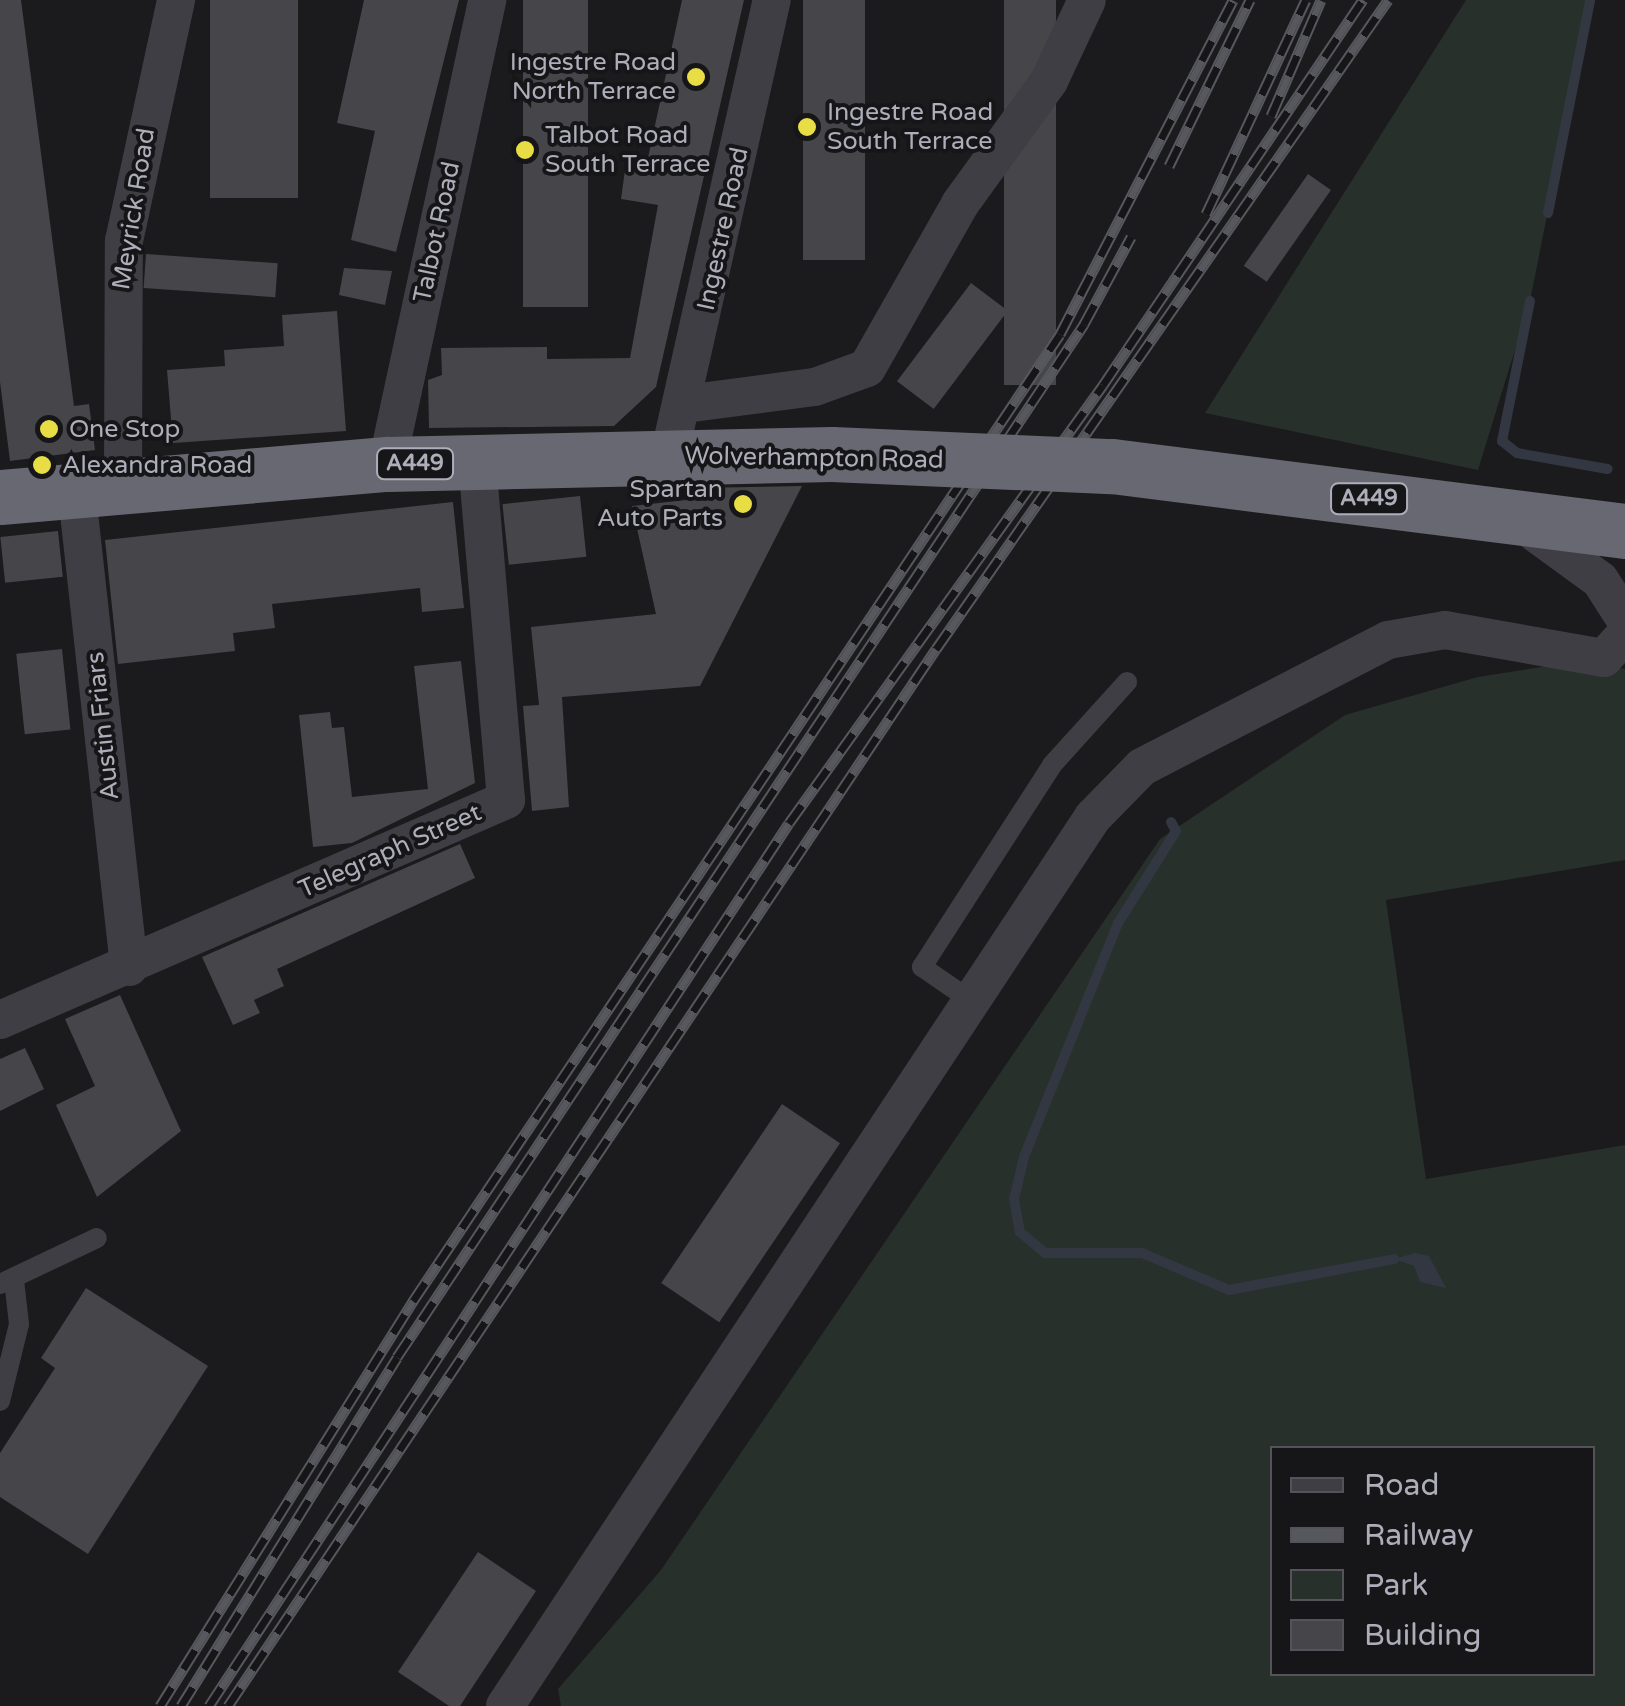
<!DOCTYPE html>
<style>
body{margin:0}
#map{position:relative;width:1625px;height:1706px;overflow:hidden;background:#1b1b1d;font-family:"Varela Round",sans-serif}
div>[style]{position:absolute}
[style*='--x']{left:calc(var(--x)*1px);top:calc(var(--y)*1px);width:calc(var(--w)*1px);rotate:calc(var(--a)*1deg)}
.green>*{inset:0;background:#27302a}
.water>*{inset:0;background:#333742}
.stream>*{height:10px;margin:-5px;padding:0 5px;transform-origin:5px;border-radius:5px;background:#333742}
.building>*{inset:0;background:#45454a;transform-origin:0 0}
.lane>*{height:20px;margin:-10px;padding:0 10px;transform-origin:10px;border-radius:10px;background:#3e3e44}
.street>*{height:38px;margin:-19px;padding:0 19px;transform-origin:19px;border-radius:19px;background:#3e3e44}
.highway>*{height:55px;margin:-27.5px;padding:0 27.5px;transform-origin:27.5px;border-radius:27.5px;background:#686872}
.rail>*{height:11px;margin-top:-5.5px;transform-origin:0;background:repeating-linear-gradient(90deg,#161618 0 22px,#57575e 0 44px);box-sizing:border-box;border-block:2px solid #57575e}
.highway-bridge>*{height:55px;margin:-27.5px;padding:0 27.5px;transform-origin:27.5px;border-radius:27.5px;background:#686872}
.dots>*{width:28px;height:28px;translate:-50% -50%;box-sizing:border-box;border:5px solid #161618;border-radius:50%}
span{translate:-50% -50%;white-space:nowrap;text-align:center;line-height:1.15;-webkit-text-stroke:8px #161618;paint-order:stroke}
.shield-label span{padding:2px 8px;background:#161618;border:2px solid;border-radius:8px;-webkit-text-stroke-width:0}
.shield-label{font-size:22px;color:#aeaebb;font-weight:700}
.poi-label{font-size:25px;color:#aeaebb}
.right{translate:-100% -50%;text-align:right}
.left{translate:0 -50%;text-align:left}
.street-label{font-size:25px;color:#aeaebb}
.legend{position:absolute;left:1270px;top:1446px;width:325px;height:230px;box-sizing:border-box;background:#161618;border:2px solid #535359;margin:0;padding:12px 18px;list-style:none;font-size:30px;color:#aeaebb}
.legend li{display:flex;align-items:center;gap:20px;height:50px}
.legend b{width:50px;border:2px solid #535359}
</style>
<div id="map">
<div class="green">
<i style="clip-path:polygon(1466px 0,1590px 0,1530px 301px,1478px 470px,1205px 413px)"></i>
<i style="clip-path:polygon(evenodd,1579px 661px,1625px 669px,1625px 860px,1386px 900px,1426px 1179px,1625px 1145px,1625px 1706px,561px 1706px,558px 1689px,661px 1570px,1160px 839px,1345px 715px,1478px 677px,1579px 661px,1272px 1448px,1592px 1448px,1592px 1674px,1272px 1674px,1272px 1448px)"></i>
</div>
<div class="water">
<i style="clip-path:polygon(1415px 1253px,1429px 1256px,1446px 1288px,1420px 1282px,1414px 1266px,1394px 1259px)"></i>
</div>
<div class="stream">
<i style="--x:1548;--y:213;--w:217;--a:-78.8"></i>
<i style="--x:1530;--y:301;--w:143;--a:101.3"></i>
<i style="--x:1502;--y:441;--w:19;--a:39"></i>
<i style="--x:1517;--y:453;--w:92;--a:10"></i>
<i style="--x:1171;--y:822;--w:10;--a:61"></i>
<i style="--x:1176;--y:831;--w:109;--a:122.2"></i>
<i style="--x:1118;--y:923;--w:252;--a:111.9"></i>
<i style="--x:1024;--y:1157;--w:43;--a:103.4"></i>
<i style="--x:1014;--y:1199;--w:34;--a:80"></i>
<i style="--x:1020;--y:1232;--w:33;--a:40"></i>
<i style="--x:1045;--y:1253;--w:97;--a:0"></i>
<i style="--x:1142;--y:1253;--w:95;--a:23"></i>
<i style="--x:1229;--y:1290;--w:168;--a:-10.6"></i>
</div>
<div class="building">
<i style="clip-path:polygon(0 0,21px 0,74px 406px,89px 404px,95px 450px,10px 461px,0 382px)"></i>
<i style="left:210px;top:0;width:88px;height:198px"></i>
<i style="clip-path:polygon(364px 0,459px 0,396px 252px,351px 240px,375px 131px,337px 123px)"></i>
<i style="left:523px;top:0;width:65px;height:307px"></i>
<i style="clip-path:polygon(682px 0,744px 0,656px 387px,614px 426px,429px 428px,428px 380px,442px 375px,441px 348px,547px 347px,547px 359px,630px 358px,658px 205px,621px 199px,626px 163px,646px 167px)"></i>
<i style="left:803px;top:0;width:62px;height:260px"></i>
<i style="left:1004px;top:0;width:52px;height:385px"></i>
<i style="left:1308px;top:174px;width:28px;height:112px;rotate:35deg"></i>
<i style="left:146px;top:254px;width:132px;height:34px;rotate:4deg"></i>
<i style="clip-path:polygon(344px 268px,392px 271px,385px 305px,339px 295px)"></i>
<i style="left:971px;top:283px;width:46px;height:123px;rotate:37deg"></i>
<i style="clip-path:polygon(337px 311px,346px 431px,173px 443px,167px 370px,225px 366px,224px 350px,284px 346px,282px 315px)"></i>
<i style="clip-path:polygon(802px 486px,700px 686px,562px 697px,569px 807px,532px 811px,523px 706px,539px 705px,531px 627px,656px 614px,632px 506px,695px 499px,695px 488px)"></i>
<i style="left:580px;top:496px;width:61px;height:78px;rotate:84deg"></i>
<i style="clip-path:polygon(453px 502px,464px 608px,422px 612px,420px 588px,272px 604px,275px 628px,233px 633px,235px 651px,118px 664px,105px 540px)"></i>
<i style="left:58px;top:531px;width:46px;height:58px;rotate:84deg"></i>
<i style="left:62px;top:649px;width:81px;height:46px;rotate:84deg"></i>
<i style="clip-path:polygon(461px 661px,475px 783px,352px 843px,313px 847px,299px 715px,330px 712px,332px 728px,344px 727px,352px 797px,428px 789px,414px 666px)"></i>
<i style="clip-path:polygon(460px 844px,475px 878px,277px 969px,284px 986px,254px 1000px,260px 1013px,233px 1025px,202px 957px)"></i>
<i style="clip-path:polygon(120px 995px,181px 1131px,97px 1197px,56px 1105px,95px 1086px,65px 1019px)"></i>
<i style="clip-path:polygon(25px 1048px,44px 1089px,0 1111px,0 1059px)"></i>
<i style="left:782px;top:1104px;width:70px;height:216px;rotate:34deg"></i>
<i style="clip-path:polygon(86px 1288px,208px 1366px,88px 1554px,0 1497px,0 1453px,55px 1368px,41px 1358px)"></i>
<i style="clip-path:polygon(478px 1552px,536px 1591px,460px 1706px,449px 1706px,398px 1672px)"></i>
</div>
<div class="lane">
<i style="--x:973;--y:1002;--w:62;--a:-145.5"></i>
<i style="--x:922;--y:967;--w:240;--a:-57.2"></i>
<i style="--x:1052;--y:765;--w:112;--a:-47.9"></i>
<i style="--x:0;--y:1284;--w:107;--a:-25.4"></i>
<i style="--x:0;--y:1401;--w:79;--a:-76.1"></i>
<i style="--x:19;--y:1324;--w:44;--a:-96.5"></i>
</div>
<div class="street">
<i style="--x:685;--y:404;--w:131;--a:-7.5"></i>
<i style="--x:815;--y:387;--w:55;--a:-20.1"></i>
<i style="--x:867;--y:368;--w:189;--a:-60.4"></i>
<i style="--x:960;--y:204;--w:152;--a:-54.1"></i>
<i style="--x:1049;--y:81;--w:89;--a:-64.9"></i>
<i style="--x:669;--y:456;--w:467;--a:-77.3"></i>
<i style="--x:387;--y:464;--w:475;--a:-77.8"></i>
<i style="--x:123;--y:480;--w:239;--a:-89.8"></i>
<i style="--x:124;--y:241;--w:247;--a:-77.8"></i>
<i style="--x:76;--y:486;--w:484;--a:83.7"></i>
<i style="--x:1519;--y:521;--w:100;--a:36.1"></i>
<i style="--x:1600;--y:580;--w:46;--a:57.3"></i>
<i style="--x:0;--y:1020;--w:552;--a:-23.5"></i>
<i style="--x:506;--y:800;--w:338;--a:-94.9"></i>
<i style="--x:505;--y:1706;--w:1066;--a:-56.52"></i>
<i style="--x:1093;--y:817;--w:70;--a:-45.6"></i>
<i style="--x:1142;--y:767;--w:277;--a:-27.3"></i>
<i style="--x:1388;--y:640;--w:58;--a:-10"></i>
<i style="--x:1445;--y:630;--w:161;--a:10"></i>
<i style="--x:1604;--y:658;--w:31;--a:-48"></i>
</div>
<div class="highway">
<i style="--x:1112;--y:466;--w:517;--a:7.22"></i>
<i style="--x:0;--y:497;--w:388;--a:-4.9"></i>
<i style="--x:387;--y:464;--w:445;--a:-1.3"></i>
</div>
<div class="rail">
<i style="--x:1271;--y:116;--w:126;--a:-66.7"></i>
<i style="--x:1169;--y:166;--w:185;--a:-64"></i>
<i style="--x:1206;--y:214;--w:236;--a:-65"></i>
<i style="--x:160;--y:1706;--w:478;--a:-58"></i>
<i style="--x:413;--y:1301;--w:1163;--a:-56.21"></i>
<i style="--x:1060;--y:334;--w:376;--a:-62.6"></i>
<i style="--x:181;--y:1706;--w:410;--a:-58.2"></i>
<i style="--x:397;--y:1357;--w:1241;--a:-56.37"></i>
<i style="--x:1084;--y:324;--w:99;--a:-61.6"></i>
<i style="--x:209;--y:1706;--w:1056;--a:-56.7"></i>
<i style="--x:789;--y:823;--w:539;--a:-54.36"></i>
<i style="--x:1103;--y:385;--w:465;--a:-56"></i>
<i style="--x:228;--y:1706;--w:1272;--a:-56.19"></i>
<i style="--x:936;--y:649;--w:791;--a:-55.14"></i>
</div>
<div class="highway-bridge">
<i style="--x:832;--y:454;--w:280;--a:2.5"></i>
</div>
<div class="dots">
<i style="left:696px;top:77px;background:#e9dd46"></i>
<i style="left:807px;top:127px;background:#e9dd46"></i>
<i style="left:525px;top:150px;background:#e9dd46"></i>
<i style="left:49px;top:429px;background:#e9dd46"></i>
<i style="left:42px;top:465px;background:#e9dd46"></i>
<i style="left:743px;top:504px;background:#e9dd46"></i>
</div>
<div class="shield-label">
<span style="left:415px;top:464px">A449</span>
<span style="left:1369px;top:499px">A449</span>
</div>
<div class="poi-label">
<span class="right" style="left:676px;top:77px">Ingestre Road<br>North Terrace</span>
<span class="left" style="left:827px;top:127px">Ingestre Road<br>South Terrace</span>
<span class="left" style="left:545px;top:150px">Talbot Road<br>South Terrace</span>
<span class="left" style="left:69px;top:429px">One Stop</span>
<span class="left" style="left:62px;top:465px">Alexandra Road</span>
<span class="right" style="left:723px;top:504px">Spartan<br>Auto Parts</span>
</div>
<div class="street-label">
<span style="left:134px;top:209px;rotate:-81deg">Meyrick Road</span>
<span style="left:723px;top:229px;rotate:-78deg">Ingestre Road</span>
<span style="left:437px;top:232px;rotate:-78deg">Talbot Road</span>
<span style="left:814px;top:458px;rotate:1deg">Wolverhampton Road</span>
<span style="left:103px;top:726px;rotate:-96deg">Austin Friars</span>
<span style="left:390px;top:851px;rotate:-24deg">Telegraph Street</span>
</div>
<ul class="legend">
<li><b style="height:12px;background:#3e3e44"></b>Road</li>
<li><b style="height:12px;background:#57575e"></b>Railway</li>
<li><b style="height:28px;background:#27302a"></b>Park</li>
<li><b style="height:28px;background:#45454a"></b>Building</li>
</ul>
</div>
